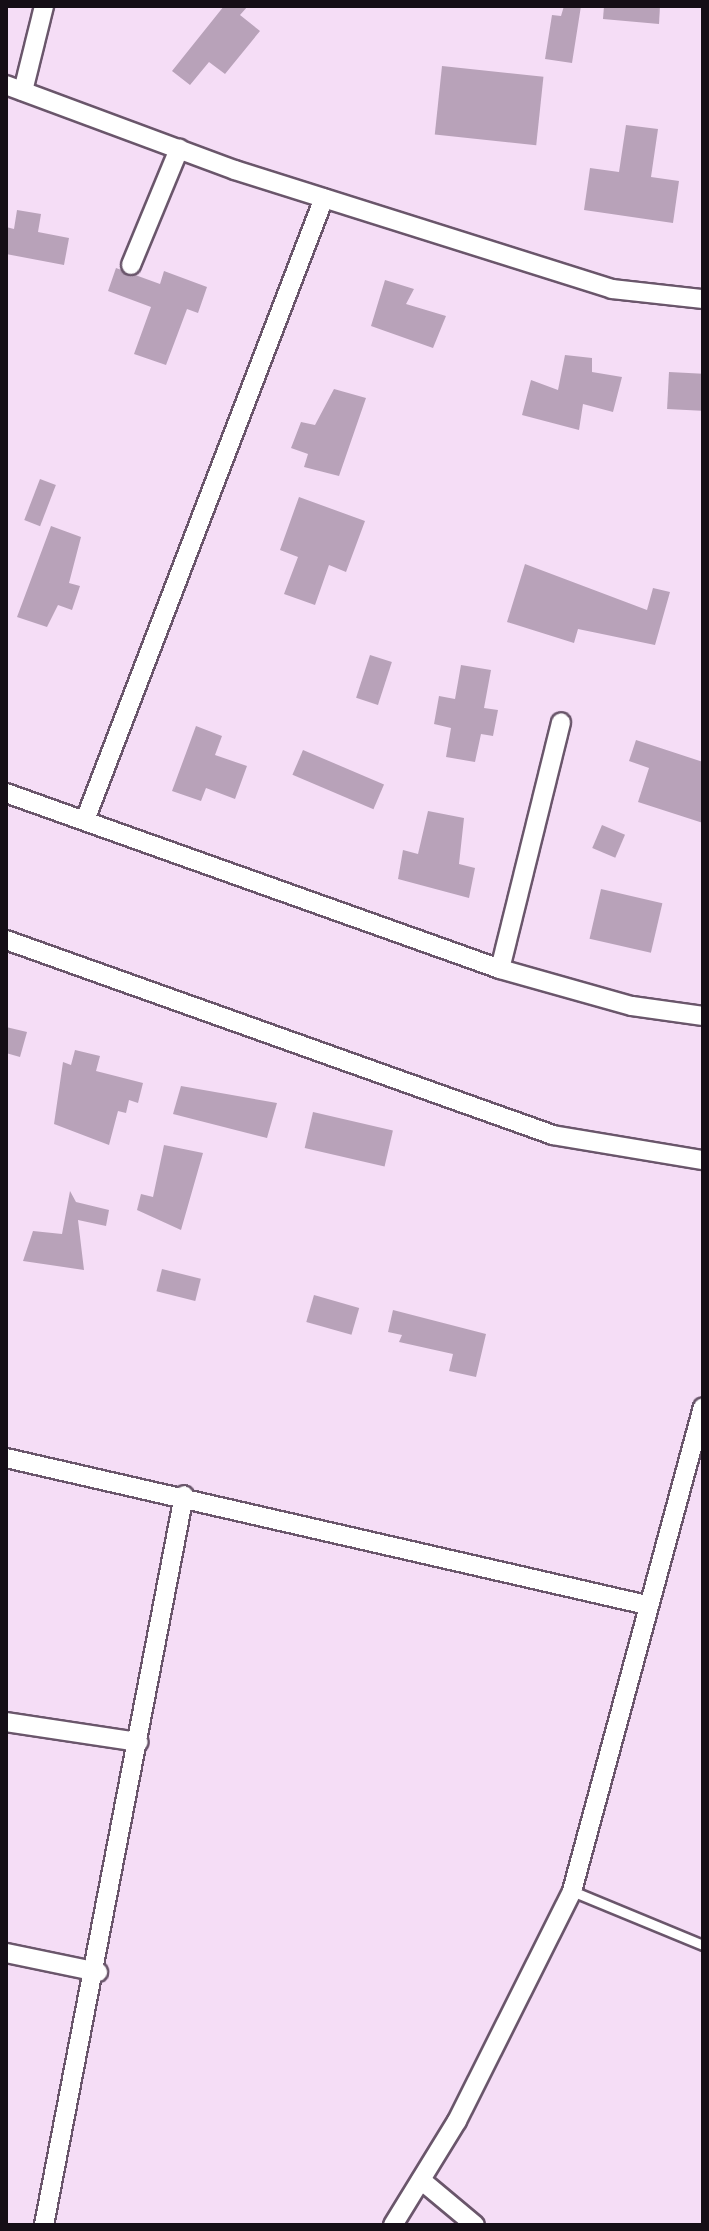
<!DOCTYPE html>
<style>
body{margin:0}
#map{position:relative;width:709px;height:2231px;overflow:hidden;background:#f5ddf6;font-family:"Zilla Slab",serif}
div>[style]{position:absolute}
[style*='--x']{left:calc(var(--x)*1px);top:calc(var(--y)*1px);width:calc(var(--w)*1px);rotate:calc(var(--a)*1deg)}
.building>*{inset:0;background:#b8a2b9;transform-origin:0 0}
.roads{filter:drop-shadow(2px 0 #6a566b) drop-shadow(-2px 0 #6a566b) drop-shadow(0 2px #6a566b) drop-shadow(0 -2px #6a566b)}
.lane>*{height:9px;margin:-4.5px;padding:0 4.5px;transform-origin:4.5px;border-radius:4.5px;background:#fff}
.street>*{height:18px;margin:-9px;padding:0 9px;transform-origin:9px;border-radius:9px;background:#fff}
span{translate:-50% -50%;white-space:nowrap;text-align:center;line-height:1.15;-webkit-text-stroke:7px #f5ddf6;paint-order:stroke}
.frame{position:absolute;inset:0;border:8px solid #150e16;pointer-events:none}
</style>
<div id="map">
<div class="building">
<i style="clip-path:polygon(224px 6px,248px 6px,240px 15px,260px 31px,225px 74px,209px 62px,190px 85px,172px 71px)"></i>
<i style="clip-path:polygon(564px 6px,581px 6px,572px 63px,545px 59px,552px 15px,561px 16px)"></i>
<i style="clip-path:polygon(604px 6px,660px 6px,659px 24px,603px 19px)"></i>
<i style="left:442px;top:66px;width:102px;height:69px;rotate:6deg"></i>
<i style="clip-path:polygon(626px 125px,658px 129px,651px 177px,679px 181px,673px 223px,584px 210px,590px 168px,619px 172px)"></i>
<i style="clip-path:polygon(17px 210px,41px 214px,38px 232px,69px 238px,64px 265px,6px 254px,6px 227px,14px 229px)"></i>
<i style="clip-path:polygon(116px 268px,160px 284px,164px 271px,207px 287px,198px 313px,187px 309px,166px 365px,134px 354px,151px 307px,108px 291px)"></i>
<i style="clip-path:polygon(385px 280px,414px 289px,406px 304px,446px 316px,433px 348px,371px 326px)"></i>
<i style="clip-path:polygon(565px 355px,592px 358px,592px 372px,622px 377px,613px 412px,583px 404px,579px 430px,522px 415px,531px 380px,558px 390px)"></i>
<i style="left:669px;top:372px;width:34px;height:37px;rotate:3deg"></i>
<i style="clip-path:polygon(334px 389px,366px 398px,339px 476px,304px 467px,308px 454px,291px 448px,301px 422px,315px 425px)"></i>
<i style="left:40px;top:479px;width:17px;height:44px;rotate:21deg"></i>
<i style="clip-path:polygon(299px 497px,365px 521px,346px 572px,329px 565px,315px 605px,284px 594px,298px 557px,280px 550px)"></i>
<i style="clip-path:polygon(51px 526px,81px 537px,69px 583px,80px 586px,72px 610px,58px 605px,47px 627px,17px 617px)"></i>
<i style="clip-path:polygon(525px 564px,647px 610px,653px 588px,670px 592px,655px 645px,578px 629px,574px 643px,507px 622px)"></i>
<i style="left:370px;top:655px;width:23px;height:45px;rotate:18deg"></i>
<i style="clip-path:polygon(461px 665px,491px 670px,484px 708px,498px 710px,493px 736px,481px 734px,475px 762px,446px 757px,451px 728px,434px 724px,439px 696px,455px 699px)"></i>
<i style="clip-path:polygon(196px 726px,222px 736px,215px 755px,247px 766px,235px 799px,206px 788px,201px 801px,172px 791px)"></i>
<i style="clip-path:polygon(636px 740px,703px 762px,703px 823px,638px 802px,649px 768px,629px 761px)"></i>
<i style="left:303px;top:750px;width:88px;height:27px;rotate:23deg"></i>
<i style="clip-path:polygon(428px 811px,464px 818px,459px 864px,475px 868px,469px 898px,398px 879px,403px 850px,418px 854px)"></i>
<i style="left:602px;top:825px;width:25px;height:25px;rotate:23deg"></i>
<i style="left:601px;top:889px;width:63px;height:51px;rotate:13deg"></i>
<i style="clip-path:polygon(6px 1027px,27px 1032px,20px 1057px,6px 1053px)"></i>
<i style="clip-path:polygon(75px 1050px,100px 1056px,96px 1071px,143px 1083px,138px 1103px,129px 1100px,126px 1113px,118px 1111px,109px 1145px,54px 1124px,63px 1062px,71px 1065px)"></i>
<i style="clip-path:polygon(181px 1086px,277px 1103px,267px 1138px,173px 1114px)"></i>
<i style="left:313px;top:1112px;width:82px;height:37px;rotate:13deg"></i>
<i style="clip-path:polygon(164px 1145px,203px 1153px,181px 1230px,137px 1210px,141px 1194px,153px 1197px)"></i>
<i style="clip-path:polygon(70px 1191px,76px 1202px,109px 1210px,106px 1226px,78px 1220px,84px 1270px,23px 1261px,33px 1231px,62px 1234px)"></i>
<i style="left:162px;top:1269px;width:40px;height:23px;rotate:14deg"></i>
<i style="left:314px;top:1295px;width:47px;height:28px;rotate:16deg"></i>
<i style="clip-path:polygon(393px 1310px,486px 1334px,476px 1377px,449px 1371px,453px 1354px,399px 1342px,402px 1335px,388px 1332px)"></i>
</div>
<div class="roads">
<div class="lane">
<i style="--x:572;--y:1891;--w:142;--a:22.4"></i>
</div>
<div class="street">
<i style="--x:6;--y:85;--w:244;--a:20.4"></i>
<i style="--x:235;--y:170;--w:395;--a:17.5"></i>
<i style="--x:612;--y:289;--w:92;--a:6.3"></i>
<i style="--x:23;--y:91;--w:88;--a:-76.1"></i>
<i style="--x:131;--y:265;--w:126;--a:-67.5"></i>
<i style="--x:6;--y:793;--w:524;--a:19.61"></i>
<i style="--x:500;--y:969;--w:137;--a:15.7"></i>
<i style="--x:632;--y:1006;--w:72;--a:8"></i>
<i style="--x:85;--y:820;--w:666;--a:-68.98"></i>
<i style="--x:6;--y:940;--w:581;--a:19.62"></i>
<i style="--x:553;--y:1135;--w:152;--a:9.5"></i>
<i style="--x:500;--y:969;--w:254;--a:-76.1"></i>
<i style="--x:6;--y:1458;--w:658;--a:12.92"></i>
<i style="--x:6;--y:1722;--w:134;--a:8.6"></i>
<i style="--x:6;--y:1953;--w:94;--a:11.7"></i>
<i style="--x:421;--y:2180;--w:70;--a:39.8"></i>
<i style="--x:44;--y:2225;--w:743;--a:-79.14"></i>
<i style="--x:393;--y:2225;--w:122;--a:-58.4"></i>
<i style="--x:457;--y:2121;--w:257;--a:-63.4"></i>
<i style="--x:572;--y:1891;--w:501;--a:-74.86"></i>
</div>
</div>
<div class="frame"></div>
</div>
